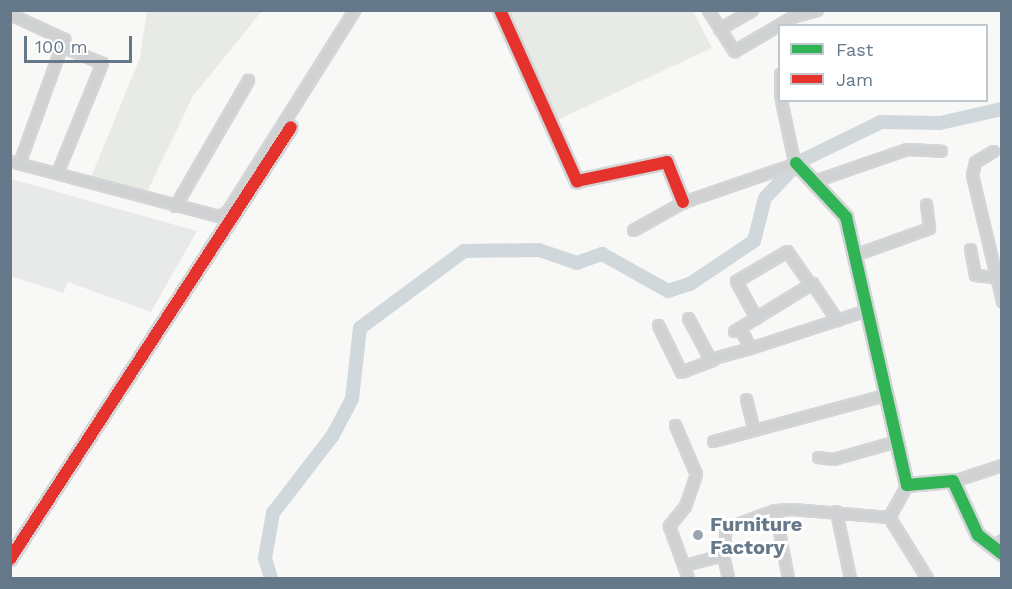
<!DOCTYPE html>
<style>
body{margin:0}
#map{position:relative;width:1012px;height:589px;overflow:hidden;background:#f8f8f7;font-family:"Work Sans",sans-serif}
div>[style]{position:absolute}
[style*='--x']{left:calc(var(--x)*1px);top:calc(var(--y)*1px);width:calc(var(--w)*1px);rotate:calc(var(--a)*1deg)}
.built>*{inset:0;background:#e8eae9}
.green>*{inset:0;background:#e8ebe5}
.river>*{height:14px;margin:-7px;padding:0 7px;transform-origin:7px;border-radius:7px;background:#d1d8dc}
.roads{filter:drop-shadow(2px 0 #d3d5d6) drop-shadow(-2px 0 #d3d5d6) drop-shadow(0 2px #d3d5d6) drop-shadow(0 -2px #d3d5d6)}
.street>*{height:9px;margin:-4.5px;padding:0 4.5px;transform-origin:4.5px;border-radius:4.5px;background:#d0d1d2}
.fast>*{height:12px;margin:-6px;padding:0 6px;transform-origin:6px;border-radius:6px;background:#30b455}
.jam>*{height:12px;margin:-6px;padding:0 6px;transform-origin:6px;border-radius:6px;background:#e5322d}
.dots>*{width:16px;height:16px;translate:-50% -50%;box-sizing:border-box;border:3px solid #fff;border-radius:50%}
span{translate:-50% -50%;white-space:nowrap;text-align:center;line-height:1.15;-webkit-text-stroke:6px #fff;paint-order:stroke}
.poi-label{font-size:20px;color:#657889;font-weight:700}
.left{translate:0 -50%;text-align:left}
.frame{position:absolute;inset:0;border:12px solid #657889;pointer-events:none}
.legend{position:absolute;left:778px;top:24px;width:210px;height:78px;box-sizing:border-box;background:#fff;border:2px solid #c1c9d0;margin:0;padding:8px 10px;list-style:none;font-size:18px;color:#657889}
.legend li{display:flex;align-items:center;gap:12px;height:30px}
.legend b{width:30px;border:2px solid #c1c9d0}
.scale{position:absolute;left:24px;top:36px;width:108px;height:27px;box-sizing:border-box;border:3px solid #657889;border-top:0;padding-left:8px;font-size:18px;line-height:21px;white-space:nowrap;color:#657889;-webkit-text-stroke:4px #fff;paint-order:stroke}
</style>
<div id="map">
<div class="built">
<i style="clip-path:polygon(11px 179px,197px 231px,151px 312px,68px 282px,63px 293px,11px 276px)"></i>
</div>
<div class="green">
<i style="clip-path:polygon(147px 11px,262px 11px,193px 96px,146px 194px,91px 177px,140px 58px)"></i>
<i style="clip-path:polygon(505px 11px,693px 11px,712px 48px,555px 121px)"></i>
</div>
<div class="river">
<i style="--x:271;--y:578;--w:21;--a:-107"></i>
<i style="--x:265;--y:558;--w:46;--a:-79.9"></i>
<i style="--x:273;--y:513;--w:98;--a:-52.4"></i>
<i style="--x:333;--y:435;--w:41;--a:-62.2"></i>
<i style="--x:352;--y:399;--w:71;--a:-83.6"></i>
<i style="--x:360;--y:328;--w:129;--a:-36.5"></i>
<i style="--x:464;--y:251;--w:75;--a:-0.8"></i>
<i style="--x:539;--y:250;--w:40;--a:18.9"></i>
<i style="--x:577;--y:263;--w:27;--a:-20"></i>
<i style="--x:602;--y:254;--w:76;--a:29.3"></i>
<i style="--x:668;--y:291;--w:23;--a:-18"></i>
<i style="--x:690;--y:284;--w:77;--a:-33.9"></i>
<i style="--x:754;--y:241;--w:44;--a:-75.7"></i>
<i style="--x:765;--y:198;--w:50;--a:-46.6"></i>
<i style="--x:799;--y:162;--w:91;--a:-26"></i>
<i style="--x:881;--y:122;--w:59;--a:1"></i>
<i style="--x:940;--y:123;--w:64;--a:-12.7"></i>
</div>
<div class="roads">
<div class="street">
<i style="--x:708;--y:10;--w:49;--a:57.6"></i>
<i style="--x:734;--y:51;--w:67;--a:-30.4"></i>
<i style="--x:792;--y:17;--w:26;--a:-16"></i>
<i style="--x:10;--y:14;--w:60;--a:24.8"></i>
<i style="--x:64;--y:39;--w:132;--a:109.9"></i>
<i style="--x:719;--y:29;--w:38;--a:-30"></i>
<i style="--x:780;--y:74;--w:21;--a:90"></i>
<i style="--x:781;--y:100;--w:62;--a:78"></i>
<i style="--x:993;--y:151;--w:21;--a:149"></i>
<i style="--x:975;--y:162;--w:13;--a:103"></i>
<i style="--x:972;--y:175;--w:130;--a:76.6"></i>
<i style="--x:10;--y:161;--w:215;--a:14.8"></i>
<i style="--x:218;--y:216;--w:10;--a:-24"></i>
<i style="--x:227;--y:212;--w:239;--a:-57.8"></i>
<i style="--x:57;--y:173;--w:119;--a:-67.8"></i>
<i style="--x:102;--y:63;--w:44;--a:-157.5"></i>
<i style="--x:817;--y:180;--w:95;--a:-19"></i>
<i style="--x:907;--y:149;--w:34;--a:3"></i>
<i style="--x:175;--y:206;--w:146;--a:-59.9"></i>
<i style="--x:633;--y:230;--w:57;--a:-29.2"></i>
<i style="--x:683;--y:202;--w:120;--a:-19"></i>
<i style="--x:970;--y:249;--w:26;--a:79"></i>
<i style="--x:975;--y:275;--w:20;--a:6"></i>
<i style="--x:854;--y:255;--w:80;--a:-19.8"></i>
<i style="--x:929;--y:228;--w:24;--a:-97"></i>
<i style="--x:688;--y:318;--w:47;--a:61.8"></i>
<i style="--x:710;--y:359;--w:41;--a:-15.4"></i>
<i style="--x:756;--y:318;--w:42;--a:-118.4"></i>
<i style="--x:736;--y:281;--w:59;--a:-30.5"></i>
<i style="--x:787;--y:251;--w:40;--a:55.1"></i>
<i style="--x:658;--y:325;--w:52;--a:63.9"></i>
<i style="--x:681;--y:372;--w:34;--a:-21"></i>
<i style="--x:740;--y:328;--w:22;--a:63"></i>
<i style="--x:750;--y:348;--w:123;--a:-18"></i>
<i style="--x:734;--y:331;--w:92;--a:-31.6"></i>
<i style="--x:812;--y:283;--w:45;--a:56"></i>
<i style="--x:746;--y:399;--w:32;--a:76"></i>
<i style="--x:754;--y:430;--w:136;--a:-15"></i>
<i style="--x:675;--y:425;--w:53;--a:66.8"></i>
<i style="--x:696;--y:474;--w:34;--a:109"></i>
<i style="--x:685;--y:506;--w:26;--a:129"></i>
<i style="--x:669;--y:526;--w:55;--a:69.9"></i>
<i style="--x:713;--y:441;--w:42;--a:-15"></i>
<i style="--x:818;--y:457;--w:15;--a:8"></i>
<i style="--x:833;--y:459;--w:66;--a:-15.7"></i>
<i style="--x:953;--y:481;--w:52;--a:-18.1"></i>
<i style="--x:775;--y:510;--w:69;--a:79.2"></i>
<i style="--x:836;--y:511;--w:68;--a:78.2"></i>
<i style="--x:889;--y:517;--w:37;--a:-61"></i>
<i style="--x:991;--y:547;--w:13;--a:-32"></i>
<i style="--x:685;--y:565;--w:39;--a:-15"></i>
<i style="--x:728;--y:578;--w:24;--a:-102"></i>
<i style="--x:723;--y:555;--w:27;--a:-84"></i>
<i style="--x:726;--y:528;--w:52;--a:-20.2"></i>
<i style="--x:775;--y:510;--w:17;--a:-3"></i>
<i style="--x:792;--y:509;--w:97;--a:4.7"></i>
<i style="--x:889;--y:517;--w:72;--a:58.1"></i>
</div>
<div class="fast">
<i style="--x:796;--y:163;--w:74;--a:47.2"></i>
<i style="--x:846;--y:217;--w:275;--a:77.2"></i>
<i style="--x:907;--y:485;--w:46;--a:-5"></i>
<i style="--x:953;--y:481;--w:60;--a:65.2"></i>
<i style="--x:978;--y:535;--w:31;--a:38"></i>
</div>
<div class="jam">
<i style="--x:500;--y:10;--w:188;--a:65.8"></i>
<i style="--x:577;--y:181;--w:92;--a:-11.9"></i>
<i style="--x:667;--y:162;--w:43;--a:68.2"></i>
<i style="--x:10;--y:559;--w:515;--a:-56.96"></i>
</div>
</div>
<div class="dots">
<i style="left:698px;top:535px;background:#98a5b0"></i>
</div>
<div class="poi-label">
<span class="left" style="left:710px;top:536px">Furniture<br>Factory</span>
</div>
<div class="frame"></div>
<ul class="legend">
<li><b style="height:8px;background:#30b455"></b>Fast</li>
<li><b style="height:8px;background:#e5322d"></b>Jam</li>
</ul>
<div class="scale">100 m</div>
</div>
